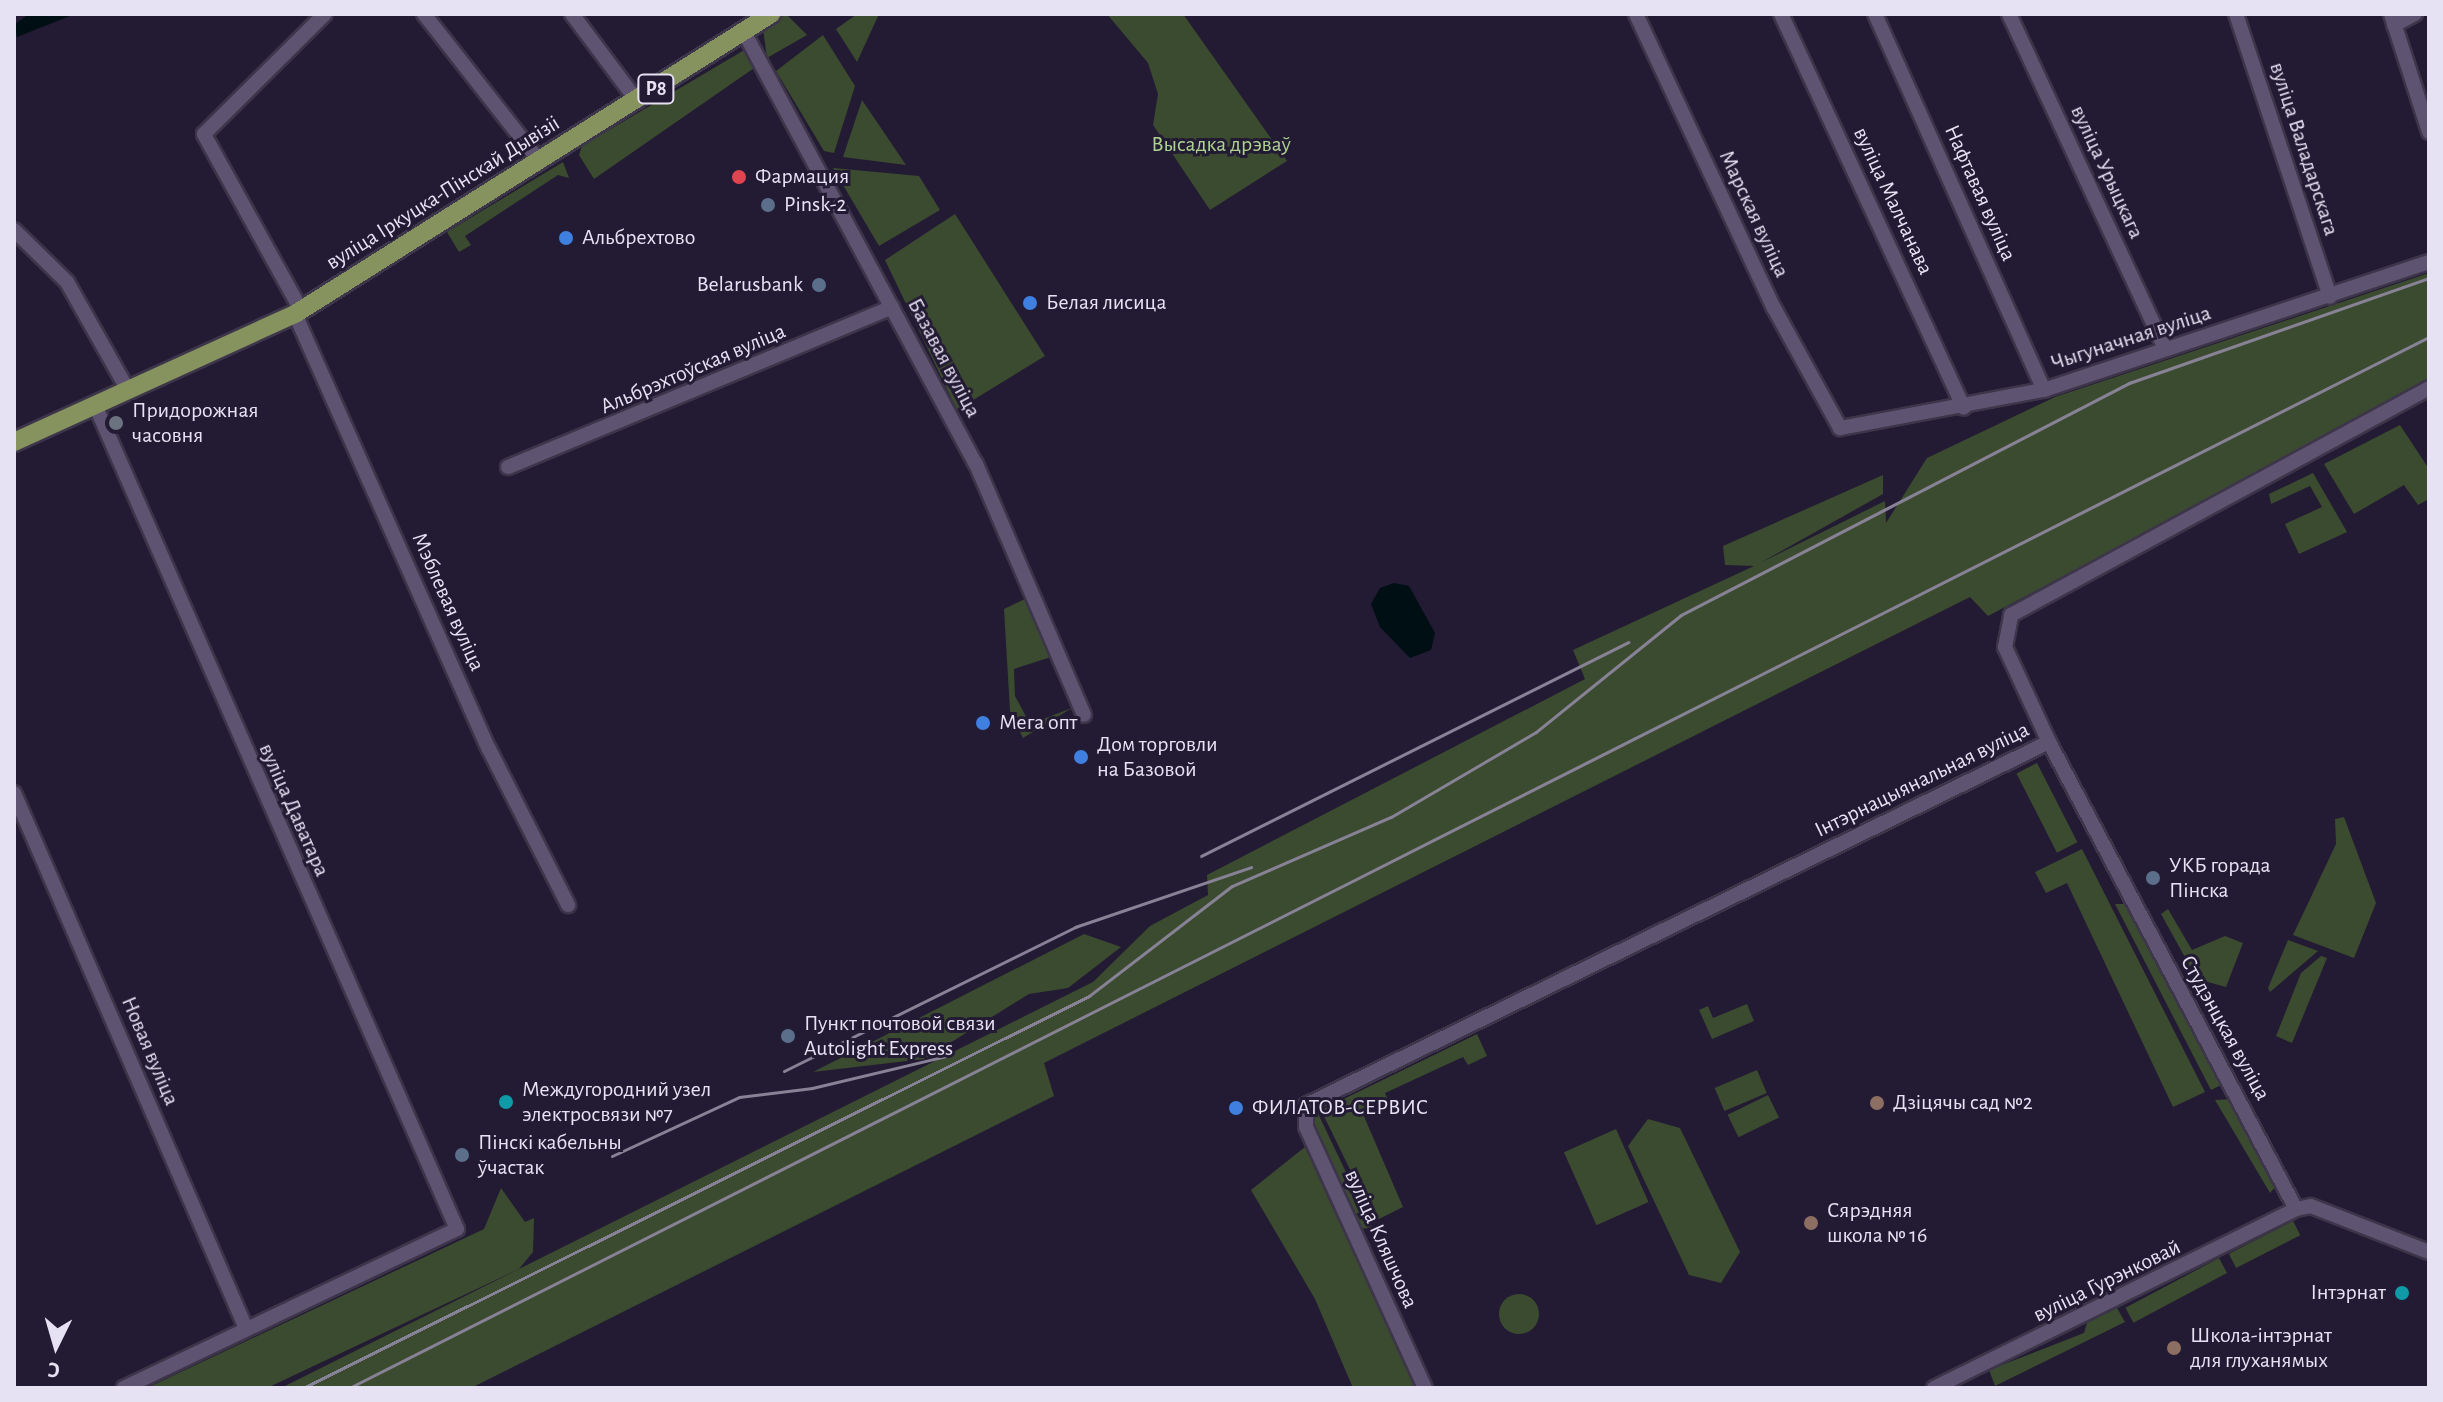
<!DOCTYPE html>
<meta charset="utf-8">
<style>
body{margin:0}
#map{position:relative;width:2443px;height:1402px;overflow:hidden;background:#231a33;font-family:"Alegreya Sans",sans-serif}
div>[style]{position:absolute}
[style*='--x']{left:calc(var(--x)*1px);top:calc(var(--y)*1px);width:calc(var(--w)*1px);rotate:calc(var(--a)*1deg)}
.green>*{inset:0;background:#3b4b2f;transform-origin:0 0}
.round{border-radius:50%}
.water>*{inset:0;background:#000f14}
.roads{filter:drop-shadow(2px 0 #3d354a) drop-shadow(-2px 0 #3d354a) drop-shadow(0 2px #3d354a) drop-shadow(0 -2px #3d354a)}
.minor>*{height:14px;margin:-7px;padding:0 7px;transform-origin:7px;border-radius:7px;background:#5e5471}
.major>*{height:18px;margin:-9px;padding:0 9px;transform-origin:9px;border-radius:9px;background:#86935f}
.rail>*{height:3px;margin:-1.5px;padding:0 1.5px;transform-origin:1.5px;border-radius:1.5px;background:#888296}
.dots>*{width:22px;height:22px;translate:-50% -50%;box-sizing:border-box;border:4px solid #231a33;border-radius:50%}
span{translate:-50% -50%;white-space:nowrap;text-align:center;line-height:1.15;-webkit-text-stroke:6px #231a33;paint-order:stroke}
.shield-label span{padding:2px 6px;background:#231a33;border:2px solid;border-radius:6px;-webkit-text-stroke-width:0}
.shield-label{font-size:20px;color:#e7e2f3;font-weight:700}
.park-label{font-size:22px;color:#add390}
.street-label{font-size:22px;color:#e7e2f3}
.poi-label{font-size:22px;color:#e7e2f3}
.left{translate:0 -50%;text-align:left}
.right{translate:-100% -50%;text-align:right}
.frame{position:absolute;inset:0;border:16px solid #e7e2f3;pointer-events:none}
.north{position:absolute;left:16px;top:1306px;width:80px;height:80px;-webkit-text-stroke:6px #231a33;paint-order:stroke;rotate:185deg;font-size:22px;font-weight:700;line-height:32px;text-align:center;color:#e7e2f3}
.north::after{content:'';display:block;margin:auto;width:28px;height:36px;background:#e7e2f3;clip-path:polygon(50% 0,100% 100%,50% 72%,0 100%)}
</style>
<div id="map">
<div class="green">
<i style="clip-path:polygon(786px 14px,807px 35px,767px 58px,763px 29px)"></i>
<i style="clip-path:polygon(857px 14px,879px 14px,857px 62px,836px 29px)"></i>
<i style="clip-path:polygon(1107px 14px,1183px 14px,1287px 161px,1210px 210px,1153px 125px,1158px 94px,1148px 63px)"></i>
<i style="clip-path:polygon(823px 35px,855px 86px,834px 153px,824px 151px,776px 71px)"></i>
<i style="clip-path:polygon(746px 49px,757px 66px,594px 179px,579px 155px,582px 146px)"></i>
<i style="clip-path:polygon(862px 100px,906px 165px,843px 157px)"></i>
<i style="clip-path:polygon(563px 162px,569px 178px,558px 175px,465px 236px,471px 245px,459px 252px,447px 232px)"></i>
<i style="clip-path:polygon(833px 168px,919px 176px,940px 210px,879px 246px)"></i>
<i style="clip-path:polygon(955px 214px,1045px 356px,957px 410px,885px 260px)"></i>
<i style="clip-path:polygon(2429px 273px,2429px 382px,2022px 598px,1988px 616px,1970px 597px,1044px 1063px,1054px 1096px,471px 1388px,281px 1388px,1093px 982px,1150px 926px,1208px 895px,1207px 875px,1585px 679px,1573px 650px,1754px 566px,1725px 565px,1723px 546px,1883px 475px,1883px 494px,1760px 563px,1885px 501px,1886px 523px,1927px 458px,2055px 397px)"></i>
<i style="clip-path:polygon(2400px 425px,2429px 469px,2429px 499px,2418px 505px,2404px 485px,2354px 514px,2324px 464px)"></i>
<i style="clip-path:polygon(2313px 473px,2347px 532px,2299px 554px,2285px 524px,2322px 507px,2310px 486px,2271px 504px,2269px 494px)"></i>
<i style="clip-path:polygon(1025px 599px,1051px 657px,1014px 669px,1015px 696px,1030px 724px,1072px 708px,1023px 738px,1010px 711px,1004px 609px)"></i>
<i style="left:2037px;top:763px;width:89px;height:23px;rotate:63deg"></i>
<i style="clip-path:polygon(2344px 817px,2376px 903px,2354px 958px,2293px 935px,2336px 844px,2335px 819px)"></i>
<i style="clip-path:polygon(2082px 849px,2205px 1092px,2173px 1107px,2067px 883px,2046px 893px,2035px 872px)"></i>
<i style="clip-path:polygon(2115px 904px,2128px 904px,2223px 1084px,2211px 1090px)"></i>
<i style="clip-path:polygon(2168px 909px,2192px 950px,2225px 936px,2243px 943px,2226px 987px,2197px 979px,2161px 914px)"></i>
<i style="clip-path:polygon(1084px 934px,1121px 947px,1068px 988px,1029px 994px,924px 1059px,813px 1072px)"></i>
<i style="clip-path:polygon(2288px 940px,2318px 951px,2270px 992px,2268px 988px)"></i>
<i style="clip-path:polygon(2321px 956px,2327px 958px,2292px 1043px,2276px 1036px,2301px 973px)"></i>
<i style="clip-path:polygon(1747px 1004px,1754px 1021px,1712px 1039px,1699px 1010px,1708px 1006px,1713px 1018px)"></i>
<i style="clip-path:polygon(1477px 1034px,1487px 1056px,1468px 1065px,1463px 1057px,1385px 1093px,1389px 1102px,1363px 1114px,1403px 1207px,1375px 1221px,1321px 1110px)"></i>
<i style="left:1757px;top:1070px;width:25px;height:46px;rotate:67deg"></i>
<i style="left:1768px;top:1095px;width:25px;height:45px;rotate:64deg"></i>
<i style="clip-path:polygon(2232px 1099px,2276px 1186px,2270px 1193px,2215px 1100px)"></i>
<i style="clip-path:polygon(1314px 1105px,1373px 1229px,1358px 1228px,1309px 1124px)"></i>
<i style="clip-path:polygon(1648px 1119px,1680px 1128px,1740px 1252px,1721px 1283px,1689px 1275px,1628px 1146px)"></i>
<i style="left:1616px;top:1129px;width:80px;height:57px;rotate:66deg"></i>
<i style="clip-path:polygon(1305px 1147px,1335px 1213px,1417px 1388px,1353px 1388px,1315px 1299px,1251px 1190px)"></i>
<i style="clip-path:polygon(501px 1188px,525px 1222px,534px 1218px,533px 1252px,519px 1269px,267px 1388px,147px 1388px,484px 1229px)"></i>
<i style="left:2293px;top:1221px;width:16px;height:72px;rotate:63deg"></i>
<i style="left:2219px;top:1258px;width:17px;height:106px;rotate:62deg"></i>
<i class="round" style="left:1499px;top:1294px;width:40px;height:40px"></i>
<i style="clip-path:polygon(2117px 1308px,2125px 1322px,1995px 1386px,1989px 1370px,2084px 1333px,2087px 1323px)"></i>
</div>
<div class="water">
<i style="clip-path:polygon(29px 14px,75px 14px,17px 37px,14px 25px)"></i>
<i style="clip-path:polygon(1394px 583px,1409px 586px,1435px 633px,1431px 650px,1410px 658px,1380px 627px,1371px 604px,1380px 588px)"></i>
</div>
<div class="roads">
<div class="minor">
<i style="--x:424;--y:14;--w:188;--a:51.9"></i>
<i style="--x:572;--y:14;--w:109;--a:53.2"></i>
<i style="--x:1636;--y:14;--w:325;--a:64.9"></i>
<i style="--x:1774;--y:308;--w:137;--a:61.2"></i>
<i style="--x:1840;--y:428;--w:208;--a:-10.6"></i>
<i style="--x:2044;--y:390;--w:406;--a:-18.4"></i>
<i style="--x:1781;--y:14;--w:434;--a:65.1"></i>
<i style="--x:1875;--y:14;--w:412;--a:65.8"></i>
<i style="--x:2009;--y:14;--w:369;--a:65"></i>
<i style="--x:2236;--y:14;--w:298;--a:71.6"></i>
<i style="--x:2391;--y:14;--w:124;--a:72.1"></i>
<i style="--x:2394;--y:25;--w:24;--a:-28"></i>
<i style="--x:744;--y:32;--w:490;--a:61.8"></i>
<i style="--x:976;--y:464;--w:273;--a:66.7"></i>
<i style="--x:14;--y:230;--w:74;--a:44.5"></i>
<i style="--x:67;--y:282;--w:126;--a:60.6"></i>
<i style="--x:301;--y:310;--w:201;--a:-118.9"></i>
<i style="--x:204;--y:134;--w:170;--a:-44.8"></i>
<i style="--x:295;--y:314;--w:476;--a:66"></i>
<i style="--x:489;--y:749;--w:175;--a:63.1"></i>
<i style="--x:96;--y:407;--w:898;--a:66.29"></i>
<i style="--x:457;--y:1229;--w:369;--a:154.5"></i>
<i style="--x:508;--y:467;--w:416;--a:-22.6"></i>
<i style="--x:2049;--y:742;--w:528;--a:62.13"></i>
<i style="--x:14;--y:793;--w:581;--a:66.57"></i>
<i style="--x:1425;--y:1388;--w:287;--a:-114.5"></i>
<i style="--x:1306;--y:1127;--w:22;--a:-90"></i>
<i style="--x:1306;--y:1105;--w:827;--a:-26.04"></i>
<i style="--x:2049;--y:742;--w:105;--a:-114.9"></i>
<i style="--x:2005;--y:647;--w:33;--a:-79"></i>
<i style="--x:2011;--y:615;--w:476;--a:-28.5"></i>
<i style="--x:1934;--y:1388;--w:404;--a:-26.3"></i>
<i style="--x:2296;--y:1209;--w:15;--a:-11"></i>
<i style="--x:2311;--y:1206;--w:127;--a:21.3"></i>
</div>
<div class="major">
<i style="--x:14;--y:442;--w:309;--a:-24.5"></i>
<i style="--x:295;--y:314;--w:563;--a:-32.22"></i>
</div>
</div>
<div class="rail">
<i style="--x:1201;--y:856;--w:478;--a:-26.6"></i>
<i style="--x:784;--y:1071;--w:325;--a:-26.3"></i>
<i style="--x:1075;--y:927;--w:186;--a:-18.8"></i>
<i style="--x:612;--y:1156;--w:140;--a:-24.9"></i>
<i style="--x:739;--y:1097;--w:74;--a:-7"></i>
<i style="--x:812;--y:1088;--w:143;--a:-13.4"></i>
<i style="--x:303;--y:1388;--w:878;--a:-26.51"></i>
<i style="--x:1089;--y:996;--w:180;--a:-37.6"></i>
<i style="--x:1232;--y:886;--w:173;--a:-23.5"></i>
<i style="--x:1391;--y:817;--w:168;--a:-30.4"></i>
<i style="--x:1536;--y:732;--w:186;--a:-38.9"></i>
<i style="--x:1681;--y:615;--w:505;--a:-27.38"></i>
<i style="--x:2129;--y:383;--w:318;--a:-19.3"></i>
<i style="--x:349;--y:1388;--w:2330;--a:-26.81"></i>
</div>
<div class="dots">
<i style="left:739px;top:177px;background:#e0444e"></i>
<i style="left:768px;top:205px;background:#5c6f8a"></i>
<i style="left:566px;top:238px;background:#3f7fe0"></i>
<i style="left:819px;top:285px;background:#5c6f8a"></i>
<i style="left:1030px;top:303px;background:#3f7fe0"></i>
<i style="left:116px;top:423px;background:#6b7280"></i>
<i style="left:983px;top:723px;background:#3f7fe0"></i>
<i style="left:1081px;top:757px;background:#3f7fe0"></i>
<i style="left:2153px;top:878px;background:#5c6f8a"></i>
<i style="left:788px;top:1036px;background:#5c6f8a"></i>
<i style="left:506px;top:1102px;background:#0f9aa8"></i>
<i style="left:1877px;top:1103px;background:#8d6e63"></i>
<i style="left:1236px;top:1108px;background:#3f7fe0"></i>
<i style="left:462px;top:1155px;background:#5c6f8a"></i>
<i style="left:1811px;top:1223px;background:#8d6e63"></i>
<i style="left:2402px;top:1293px;background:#0f9aa8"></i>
<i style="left:2174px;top:1348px;background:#8d6e63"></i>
</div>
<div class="shield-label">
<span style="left:656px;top:89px">Р8</span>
</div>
<div class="park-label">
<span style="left:1221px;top:145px">Высадка дрэваў</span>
</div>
<div class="street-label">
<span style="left:2304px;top:149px;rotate:72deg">вуліца Валадарскага</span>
<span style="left:2107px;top:172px;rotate:65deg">вуліца Урыцкага</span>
<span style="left:443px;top:193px;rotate:-32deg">вуліца Іркуцка-Пінскай Дывізіі</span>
<span style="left:1980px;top:193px;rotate:66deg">Нафтавая вуліца</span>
<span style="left:1893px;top:201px;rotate:65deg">вуліца Малчанава</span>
<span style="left:1754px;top:214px;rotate:65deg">Марская вуліца</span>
<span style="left:2131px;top:338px;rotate:-18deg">Чыгуначная вуліца</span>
<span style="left:944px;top:358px;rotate:62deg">Базавая вуліца</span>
<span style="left:693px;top:369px;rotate:-23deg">Альбрэхтоўская вуліца</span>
<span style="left:448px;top:602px;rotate:66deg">Мэблевая вуліца</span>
<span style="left:1922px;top:780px;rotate:-26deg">Інтэрнацыянальная вуліца</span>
<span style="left:294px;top:810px;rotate:66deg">вуліца Даватара</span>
<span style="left:2225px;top:1028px;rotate:61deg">Студэнцкая вуліца</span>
<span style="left:150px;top:1051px;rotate:67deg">Новая вуліца</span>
<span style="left:1381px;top:1239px;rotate:66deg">вуліца Кляшчова</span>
<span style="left:2107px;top:1281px;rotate:-26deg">вуліца Гурэнковай</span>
</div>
<div class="poi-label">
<span class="left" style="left:755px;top:177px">Фармация</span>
<span class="left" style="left:784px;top:205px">Pinsk-2</span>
<span class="left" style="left:582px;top:238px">Альбрехтово</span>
<span class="right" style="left:803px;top:285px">Belarusbank</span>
<span class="left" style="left:1046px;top:303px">Белая лисица</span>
<span class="left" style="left:132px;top:423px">Придорожная<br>часовня</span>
<span class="left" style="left:999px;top:723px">Мега опт</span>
<span class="left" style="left:1097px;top:757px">Дом торговли<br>на Базовой</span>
<span class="left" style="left:2169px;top:878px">УКБ горада<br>Пінска</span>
<span class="left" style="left:804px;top:1036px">Пункт почтовой связи<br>Autolight Express</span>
<span class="left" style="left:522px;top:1102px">Междугородний узел<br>электросвязи №7</span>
<span class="left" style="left:1893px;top:1103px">Дзіцячы сад №2</span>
<span class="left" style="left:1252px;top:1108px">ФИЛАТОВ-СЕРВИС</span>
<span class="left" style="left:478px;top:1155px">Пінскі кабельны<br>ўчастак</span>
<span class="left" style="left:1827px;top:1223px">Сярэдняя<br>школа № 16</span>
<span class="right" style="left:2386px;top:1293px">Інтэрнат</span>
<span class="left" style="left:2190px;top:1348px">Школа-інтэрнат<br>для глуханямых</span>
</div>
<div class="frame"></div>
<div class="north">С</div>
</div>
